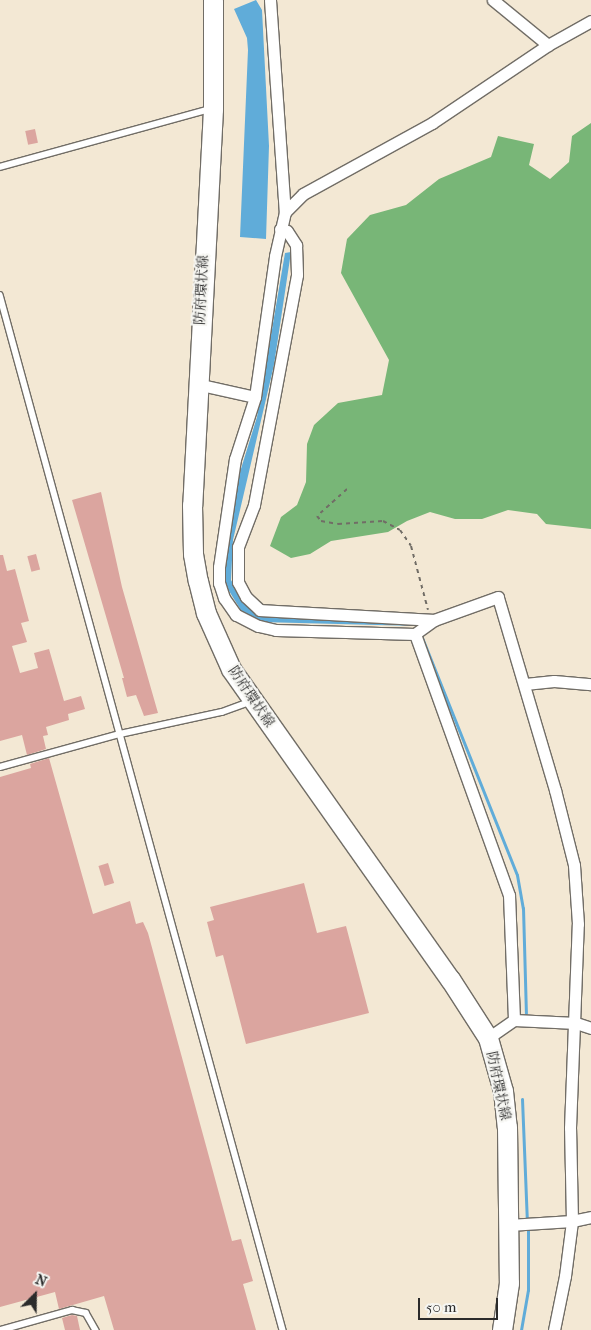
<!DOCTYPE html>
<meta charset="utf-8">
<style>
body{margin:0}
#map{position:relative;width:591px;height:1330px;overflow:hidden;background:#f3e8d4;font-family:"IM FELL French Canon","Noto Serif JP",serif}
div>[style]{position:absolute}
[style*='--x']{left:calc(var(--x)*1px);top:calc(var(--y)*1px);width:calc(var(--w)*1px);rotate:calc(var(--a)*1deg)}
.forest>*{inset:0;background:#78b677}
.water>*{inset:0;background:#60acd9}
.stream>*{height:3px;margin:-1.5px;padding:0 1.5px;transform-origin:1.5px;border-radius:1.5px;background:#60acd9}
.building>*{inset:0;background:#dba59f;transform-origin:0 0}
.path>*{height:2px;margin-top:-1px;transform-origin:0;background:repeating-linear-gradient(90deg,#716d66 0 4px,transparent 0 8px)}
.roads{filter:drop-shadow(1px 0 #716d66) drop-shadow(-1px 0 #716d66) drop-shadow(0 1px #716d66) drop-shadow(0 -1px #716d66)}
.lane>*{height:5.5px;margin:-2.75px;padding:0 2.75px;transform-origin:2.75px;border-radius:2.75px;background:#fff}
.street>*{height:11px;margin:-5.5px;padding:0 5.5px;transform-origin:5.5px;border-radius:5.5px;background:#fff}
.primary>*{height:19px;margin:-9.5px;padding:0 9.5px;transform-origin:9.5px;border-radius:9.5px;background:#fff}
span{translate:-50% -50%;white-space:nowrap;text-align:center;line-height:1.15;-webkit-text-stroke:4px #f6f6f2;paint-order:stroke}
.street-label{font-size:14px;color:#2b2b2b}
.north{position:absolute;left:10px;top:1270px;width:50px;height:50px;-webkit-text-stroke:4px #f6f6f2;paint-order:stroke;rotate:23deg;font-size:14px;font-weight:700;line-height:20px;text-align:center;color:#2b2b2b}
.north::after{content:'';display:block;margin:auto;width:18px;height:22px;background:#2b2b2b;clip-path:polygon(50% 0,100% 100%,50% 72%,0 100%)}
.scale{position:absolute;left:418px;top:1298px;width:80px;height:22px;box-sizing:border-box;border:2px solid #2b2b2b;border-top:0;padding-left:6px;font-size:15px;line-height:18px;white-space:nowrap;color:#2b2b2b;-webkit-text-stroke:4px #f6f6f2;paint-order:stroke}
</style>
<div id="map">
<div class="forest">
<i style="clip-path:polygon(591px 123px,591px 529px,546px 524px,537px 514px,508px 510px,482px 519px,455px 519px,430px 512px,407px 521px,388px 532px,331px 541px,310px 554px,291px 558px,270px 546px,281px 517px,297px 505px,306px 482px,307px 444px,314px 425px,338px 403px,382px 395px,389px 360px,341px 273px,347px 239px,370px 215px,406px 205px,439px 179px,491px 157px,498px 136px,534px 144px,529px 165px,550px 179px,569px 162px,572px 136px)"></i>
</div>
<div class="water">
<i style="clip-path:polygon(256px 0,262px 10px,269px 146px,266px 239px,240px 237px,248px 50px,247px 38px,234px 9px)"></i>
<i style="clip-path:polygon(291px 252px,274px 365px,233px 540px,231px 580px,245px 604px,255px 612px,419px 624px,417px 626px,260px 622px,242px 612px,226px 586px,224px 571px,240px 472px,257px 417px,285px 253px)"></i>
</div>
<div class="stream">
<i style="--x:421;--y:635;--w:258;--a:68.2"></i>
<i style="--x:517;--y:875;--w:34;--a:80"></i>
<i style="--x:523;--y:908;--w:105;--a:88.4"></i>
<i style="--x:522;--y:1099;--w:122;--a:87.7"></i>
<i style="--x:521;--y:1330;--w:41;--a:-80.1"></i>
<i style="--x:528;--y:1290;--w:63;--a:-90"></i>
</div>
<div class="building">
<i style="left:35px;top:129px;width:14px;height:10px;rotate:78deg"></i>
<i style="clip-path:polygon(101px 492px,122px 587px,158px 713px,144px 716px,136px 695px,127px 697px,122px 678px,124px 678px,72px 500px)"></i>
<i style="left:36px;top:554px;width:16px;height:9px;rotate:75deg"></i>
<i style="clip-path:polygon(0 555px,3px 555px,7px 571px,15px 569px,29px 621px,21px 623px,27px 642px,12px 646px,20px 673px,38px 668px,34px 653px,49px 649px,64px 701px,81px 696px,85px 709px,68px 714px,69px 720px,46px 727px,48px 735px,43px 736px,46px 749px,27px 755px,22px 735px,0 741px)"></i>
<i style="clip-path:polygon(49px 758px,93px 914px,130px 901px,136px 924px,143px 922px,148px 933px,232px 1241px,241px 1239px,253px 1281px,243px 1284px,256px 1330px,114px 1330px,104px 1296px,59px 1309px,55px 1292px,0 1307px,0 777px,31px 768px,30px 764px)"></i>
<i style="left:108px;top:863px;width:21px;height:10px;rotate:73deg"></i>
<i style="clip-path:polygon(304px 883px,317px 933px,346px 926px,369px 1013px,246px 1044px,223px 955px,216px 957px,207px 922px,214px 920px,210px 907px)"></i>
<i style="clip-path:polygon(72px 1315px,77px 1316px,80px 1330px,65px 1330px,62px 1318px)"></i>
</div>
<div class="path">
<i style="--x:347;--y:489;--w:40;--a:138"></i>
<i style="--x:317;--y:516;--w:6;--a:51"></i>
<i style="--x:321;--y:521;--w:17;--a:10"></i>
<i style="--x:338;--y:524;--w:45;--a:-3.8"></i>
<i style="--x:383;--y:521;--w:19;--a:28"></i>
<i style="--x:400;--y:530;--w:19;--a:55"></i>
<i style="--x:411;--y:546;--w:66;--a:75.1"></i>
</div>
<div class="roads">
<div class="lane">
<i style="--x:0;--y:167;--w:219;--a:-15.4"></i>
<i style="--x:0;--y:295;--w:1073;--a:74.71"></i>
<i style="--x:0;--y:767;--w:124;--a:-15.4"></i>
<i style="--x:120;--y:734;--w:104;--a:-12.2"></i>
<i style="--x:222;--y:712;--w:29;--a:-20"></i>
<i style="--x:1;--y:1330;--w:74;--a:-15.7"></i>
<i style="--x:72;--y:1310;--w:14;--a:12"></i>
<i style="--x:86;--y:1313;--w:20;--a:60"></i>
</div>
<div class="street">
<i style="--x:270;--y:0;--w:213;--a:86"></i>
<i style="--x:493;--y:0;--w:71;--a:39.3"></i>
<i style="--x:280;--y:229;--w:7;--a:16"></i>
<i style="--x:287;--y:231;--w:17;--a:57"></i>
<i style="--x:296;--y:245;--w:30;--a:88"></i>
<i style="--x:297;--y:275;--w:234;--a:100.6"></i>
<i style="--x:254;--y:505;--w:45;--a:110.9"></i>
<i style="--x:238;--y:547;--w:35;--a:90"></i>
<i style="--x:238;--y:582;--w:17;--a:62"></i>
<i style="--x:246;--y:597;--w:19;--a:43"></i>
<i style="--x:260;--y:610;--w:174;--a:3.3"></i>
<i style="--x:197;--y:384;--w:59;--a:12.6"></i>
<i style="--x:415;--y:634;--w:277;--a:70.2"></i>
<i style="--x:509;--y:895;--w:125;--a:87.7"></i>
<i style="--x:525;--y:684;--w:29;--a:-6"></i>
<i style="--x:554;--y:681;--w:37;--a:5"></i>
<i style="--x:488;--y:1038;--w:32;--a:-35"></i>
<i style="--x:514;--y:1020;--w:62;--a:2.8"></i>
<i style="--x:576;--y:1023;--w:16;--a:18"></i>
<i style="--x:509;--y:1225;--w:63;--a:-3.6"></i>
<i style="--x:572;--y:1221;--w:19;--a:-12"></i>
<i style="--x:554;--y:1330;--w:55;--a:-78.5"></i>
<i style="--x:565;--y:1276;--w:55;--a:-82.7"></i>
<i style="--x:572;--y:1221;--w:93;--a:-91.2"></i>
<i style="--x:570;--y:1128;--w:204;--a:-87.8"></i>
<i style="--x:578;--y:924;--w:59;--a:-93.9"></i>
<i style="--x:574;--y:865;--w:77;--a:-104.2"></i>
<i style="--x:555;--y:790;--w:201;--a:-106.5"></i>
<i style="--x:498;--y:597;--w:68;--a:160.2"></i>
<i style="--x:434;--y:620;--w:24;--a:144"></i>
<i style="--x:415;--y:634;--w:139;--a:-178.4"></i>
<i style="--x:276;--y:630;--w:18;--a:-167"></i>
<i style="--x:258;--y:626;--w:25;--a:-153"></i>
<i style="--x:236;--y:615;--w:21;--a:-125"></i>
<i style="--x:224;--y:598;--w:16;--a:-108"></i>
<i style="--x:219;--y:583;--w:16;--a:-90"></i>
<i style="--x:219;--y:567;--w:109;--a:-81.6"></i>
<i style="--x:235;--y:459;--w:65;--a:-72.1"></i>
<i style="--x:255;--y:397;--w:142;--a:-81.9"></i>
<i style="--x:275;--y:256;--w:45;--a:-77.2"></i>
<i style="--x:285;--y:212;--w:25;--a:-45"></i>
<i style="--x:303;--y:194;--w:147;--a:-28.8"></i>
<i style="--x:432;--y:123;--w:140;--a:-33.9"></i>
<i style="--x:548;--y:45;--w:49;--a:-29.2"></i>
</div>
<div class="primary">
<i style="--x:213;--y:0;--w:109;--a:90"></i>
<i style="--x:213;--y:109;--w:397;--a:93"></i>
<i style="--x:192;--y:505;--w:49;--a:88.8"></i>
<i style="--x:193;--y:554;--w:27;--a:80"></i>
<i style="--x:198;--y:581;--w:33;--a:76"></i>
<i style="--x:206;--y:613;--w:61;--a:65.9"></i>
<i style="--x:231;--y:669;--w:380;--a:54.8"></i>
<i style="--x:450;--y:979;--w:70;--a:57.2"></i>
<i style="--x:488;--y:1038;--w:55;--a:74.2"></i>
<i style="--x:503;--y:1091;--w:36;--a:84"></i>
<i style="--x:507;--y:1127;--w:156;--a:89.3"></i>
<i style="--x:509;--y:1283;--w:48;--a:98.5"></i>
</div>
</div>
<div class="street-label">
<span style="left:202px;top:290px;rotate:-87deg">防府環状線</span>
<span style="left:251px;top:697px;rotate:56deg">防府環状線</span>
<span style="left:498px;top:1086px;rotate:78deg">防府環状線</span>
</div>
<div class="north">N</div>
<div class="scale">50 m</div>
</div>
